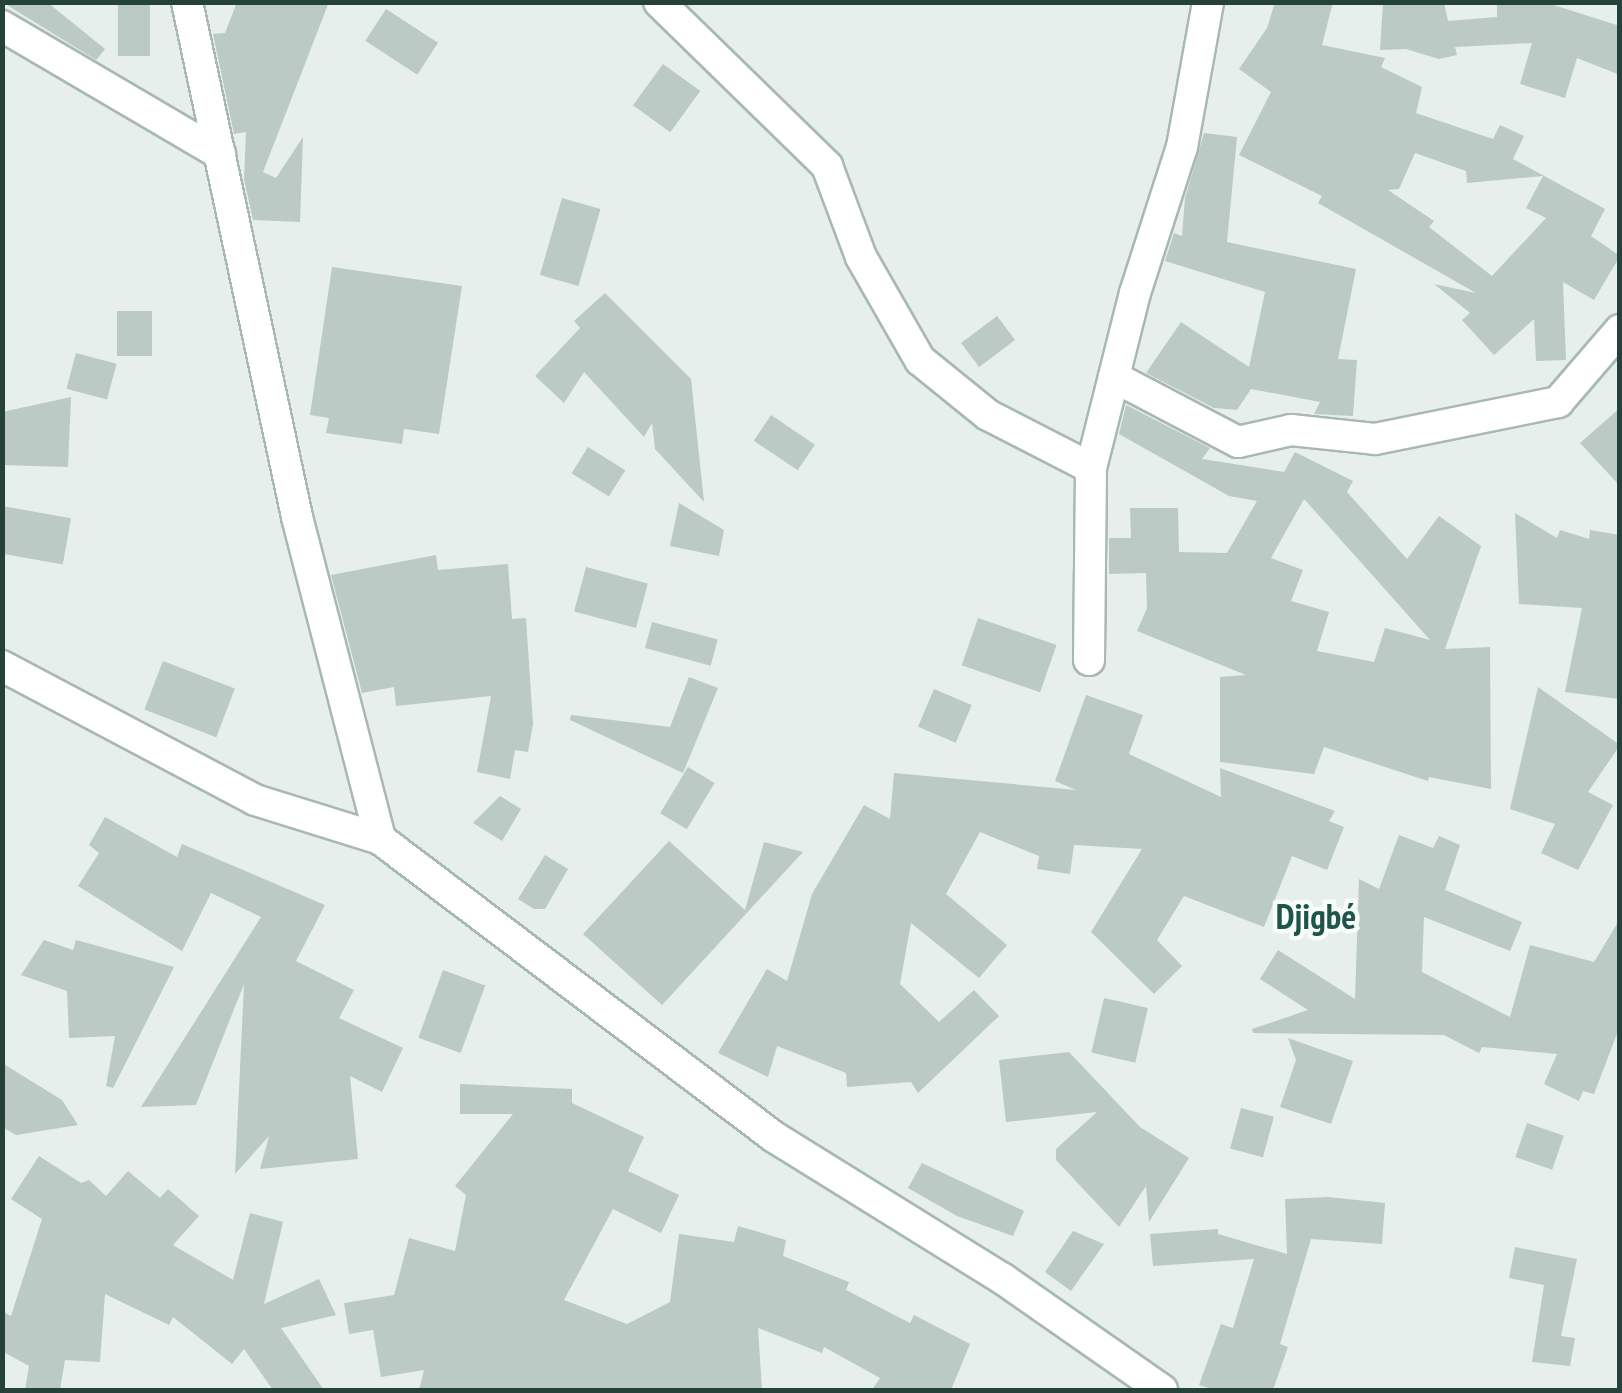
<!DOCTYPE html>
<meta charset="utf-8">
<style>
body{margin:0}
#map{position:relative;width:1622px;height:1393px;overflow:hidden;background:#e6efeb;font-family:"PT Sans Narrow",sans-serif}
div>[style]{position:absolute}
[style*='--x']{left:calc(var(--x)*1px);top:calc(var(--y)*1px);width:calc(var(--w)*1px);rotate:calc(var(--a)*1deg)}
.building>*{inset:0;background:#bbcac4;transform-origin:0 0}
.roads{filter:drop-shadow(2px 0 #a8b8b2) drop-shadow(-2px 0 #a8b8b2) drop-shadow(0 2px #a8b8b2) drop-shadow(0 -2px #a8b8b2)}
.minor>*{height:30px;margin:-15px;padding:0 15px;transform-origin:15px;border-radius:15px;background:#fff}
span{translate:-50% -50%;white-space:nowrap;text-align:center;line-height:1.15;-webkit-text-stroke:9px #f7fbf9;paint-order:stroke}
.quarter-label{font-size:35px;color:#1f5548;font-weight:700}
.frame{position:absolute;inset:0;border:5px solid #24423a;pointer-events:none}
</style>
<div id="map">
<div class="building">
<i style="clip-path:polygon(2px 2px,47px 2px,105px 49px,96px 60px)"></i>
<i style="left:118px;top:2px;width:32px;height:54px"></i>
<i style="clip-path:polygon(237px 2px,329px 2px,263px 172px,276px 178px,303px 137px,300px 222px,253px 220px,244px 179px,246px 132px,234px 134px,213px 34px,225px 33px)"></i>
<i style="clip-path:polygon(evenodd,1275px 2px,1333px 2px,1322px 45px,1385px 58px,1381px 67px,1422px 87px,1416px 113px,1493px 139px,1500px 125px,1524px 136px,1513px 159px,1605px 209px,1591px 236px,1620px 256px,1594px 300px,1563px 282px,1566px 360px,1536px 361px,1534px 319px,1494px 355px,1462px 320px,1470px 313px,1434px 284px,1476px 293px,1318px 203px,1322px 196px,1239px 155px,1271px 92px,1239px 69px,1267px 28px,1275px 2px,1415px 153px,1466px 171px,1467px 183px,1543px 176px,1526px 208px,1546px 218px,1492px 276px,1429px 227px,1434px 221px,1388px 190px,1399px 189px,1415px 153px)"></i>
<i style="clip-path:polygon(1383px 2px,1444px 2px,1448px 21px,1497px 17px,1497px 2px,1544px 2px,1620px 26px,1620px 75px,1577px 58px,1565px 98px,1520px 84px,1532px 43px,1455px 47px,1457px 55px,1439px 59px,1406px 49px,1380px 50px)"></i>
<i style="left:386px;top:9px;width:62px;height:38px;rotate:33deg"></i>
<i style="left:663px;top:64px;width:46px;height:51px;rotate:36deg"></i>
<i style="clip-path:polygon(1204px 133px,1237px 137px,1227px 242px,1356px 269px,1338px 359px,1357px 360px,1353px 416px,1314px 414px,1320px 402px,1251px 389px,1237px 410px,1214px 408px,1146px 373px,1181px 322px,1249px 367px,1265px 292px,1165px 261px,1174px 233px,1182px 236px,1185px 198px)"></i>
<i style="left:562px;top:198px;width:40px;height:80px;rotate:16deg"></i>
<i style="clip-path:polygon(332px 267px,462px 286px,439px 434px,404px 429px,402px 444px,326px 433px,329px 418px,310px 415px)"></i>
<i style="clip-path:polygon(605px 293px,691px 379px,704px 502px,655px 449px,652px 423px,644px 437px,584px 372px,564px 403px,535px 376px,580px 328px,574px 321px)"></i>
<i style="left:117px;top:311px;width:35px;height:45px"></i>
<i style="left:997px;top:316px;width:30px;height:45px;rotate:53deg"></i>
<i style="left:76px;top:353px;width:42px;height:37px;rotate:15deg"></i>
<i style="clip-path:polygon(71px 397px,68px 467px,2px 465px,2px 412px)"></i>
<i style="clip-path:polygon(evenodd,1126px 405px,1210px 448px,1202px 459px,1284px 472px,1295px 452px,1353px 481px,1347px 492px,1407px 559px,1439px 516px,1481px 546px,1445px 649px,1490px 647px,1491px 789px,1429px 777px,1428px 781px,1324px 747px,1314px 774px,1220px 762px,1220px 677px,1246px 675px,1137px 631px,1147px 608px,1146px 573px,1109px 574px,1109px 538px,1131px 538px,1130px 508px,1178px 508px,1179px 552px,1227px 553px,1257px 501px,1229px 496px,1119px 434px,1126px 405px,1304px 499px,1367px 569px,1430px 640px,1385px 628px,1374px 662px,1317px 651px,1329px 612px,1291px 601px,1303px 570px,1271px 558px,1304px 499px)"></i>
<i style="clip-path:polygon(1620px 408px,1620px 486px,1580px 443px)"></i>
<i style="left:771px;top:415px;width:53px;height:31px;rotate:34deg"></i>
<i style="left:588px;top:447px;width:44px;height:31px;rotate:32deg"></i>
<i style="clip-path:polygon(679px 503px,724px 530px,719px 556px,670px 546px)"></i>
<i style="left:2px;top:506px;width:70px;height:47px;rotate:10deg"></i>
<i style="clip-path:polygon(1515px 513px,1557px 538px,1560px 530px,1589px 539px,1590px 530px,1620px 535px,1620px 699px,1565px 692px,1582px 608px,1519px 604px)"></i>
<i style="clip-path:polygon(436px 555px,438px 570px,508px 564px,512px 619px,526px 618px,533px 724px,528px 752px,515px 750px,510px 779px,477px 772px,491px 696px,396px 706px,394px 687px,362px 693px,331px 575px)"></i>
<i style="left:586px;top:567px;width:64px;height:46px;rotate:15deg"></i>
<i style="left:978px;top:618px;width:83px;height:50px;rotate:19deg"></i>
<i style="left:652px;top:622px;width:68px;height:27px;rotate:15deg"></i>
<i style="left:163px;top:661px;width:77px;height:52px;rotate:21deg"></i>
<i style="clip-path:polygon(689px 677px,718px 688px,683px 773px,570px 720px,571px 715px,670px 727px)"></i>
<i style="clip-path:polygon(1538px 687px,1620px 745px,1588px 792px,1613px 805px,1578px 870px,1541px 853px,1555px 824px,1510px 809px)"></i>
<i style="left:934px;top:689px;width:41px;height:41px;rotate:23deg"></i>
<i style="clip-path:polygon(1086px 695px,1143px 715px,1129px 754px,1221px 797px,1220px 768px,1335px 811px,1329px 821px,1344px 827px,1327px 870px,1292px 856px,1264px 927px,1184px 896px,1157px 940px,1182px 966px,1154px 994px,1091px 932px,1142px 849px,1074px 845px,1070px 874px,1037px 869px,1039px 856px,980px 832px,946px 894px,1007px 945px,979px 978px,911px 923px,900px 984px,939px 1022px,974px 990px,999px 1016px,918px 1093px,911px 1082px,847px 1087px,846px 1073px,777px 1046px,768px 1077px,718px 1053px,767px 969px,787px 981px,812px 894px,864px 805px,890px 819px,894px 773px,1076px 790px,1055px 781px)"></i>
<i style="left:688px;top:767px;width:31px;height:54px;rotate:31deg"></i>
<i style="clip-path:polygon(500px 796px,521px 809px,502px 841px,473px 823px)"></i>
<i style="clip-path:polygon(105px 817px,177px 857px,182px 844px,325px 905px,296px 961px,354px 990px,339px 1018px,403px 1048px,382px 1092px,350px 1076px,358px 1159px,260px 1169px,269px 1136px,235px 1174px,244px 984px,196px 1105px,141px 1107px,261px 917px,211px 893px,182px 951px,78px 886px,99px 853px,89px 845px)"></i>
<i style="clip-path:polygon(1399px 835px,1433px 848px,1439px 836px,1460px 845px,1445px 890px,1522px 922px,1510px 951px,1424px 917px,1422px 972px,1510px 1017px,1530px 945px,1594px 962px,1620px 919px,1620px 1026px,1594px 1094px,1583px 1091px,1579px 1101px,1544px 1084px,1557px 1054px,1482px 1047px,1479px 1053px,1444px 1035px,1253px 1033px,1252px 1029px,1308px 1010px,1260px 979px,1278px 950px,1355px 999px,1359px 879px,1379px 889px)"></i>
<i style="clip-path:polygon(669px 841px,745px 910px,764px 842px,803px 852px,662px 1005px,583px 934px)"></i>
<i style="clip-path:polygon(545px 855px,568px 869px,545px 909px,534px 909px,518px 899px)"></i>
<i style="clip-path:polygon(44px 940px,73px 950px,76px 940px,174px 967px,113px 1088px,106px 1086px,115px 1036px,69px 1038px,67px 991px,21px 975px)"></i>
<i style="left:443px;top:970px;width:45px;height:72px;rotate:20deg"></i>
<i style="left:1104px;top:998px;width:45px;height:56px;rotate:13deg"></i>
<i style="clip-path:polygon(1288px 1038px,1353px 1061px,1331px 1124px,1280px 1107px,1296px 1060px)"></i>
<i style="clip-path:polygon(1069px 1052px,1140px 1127px,1189px 1158px,1149px 1222px,1146px 1186px,1119px 1227px,1056px 1160px,1056px 1149px,1097px 1112px,1006px 1122px,999px 1060px)"></i>
<i style="clip-path:polygon(2px 1063px,62px 1100px,78px 1125px,16px 1135px,2px 1127px)"></i>
<i style="clip-path:polygon(460px 1084px,572px 1089px,572px 1103px,644px 1137px,628px 1171px,679px 1195px,661px 1233px,613px 1209px,564px 1300px,627px 1324px,670px 1302px,679px 1234px,734px 1242px,738px 1226px,786px 1240px,783px 1256px,849px 1282px,846px 1290px,910px 1323px,914px 1315px,970px 1344px,951px 1390px,872px 1390px,880px 1378px,824px 1347px,822px 1353px,758px 1328px,762px 1390px,419px 1390px,424px 1370px,381px 1377px,373px 1330px,349px 1334px,344px 1303px,394px 1295px,409px 1238px,455px 1251px,466px 1195px,455px 1186px,513px 1114px,460px 1114px)"></i>
<i style="left:1241px;top:1108px;width:34px;height:42px;rotate:15deg"></i>
<i style="left:1527px;top:1123px;width:39px;height:36px;rotate:19deg"></i>
<i style="clip-path:polygon(39px 1156px,81px 1183px,89px 1180px,106px 1196px,128px 1171px,160px 1198px,168px 1189px,199px 1216px,173px 1245px,233px 1280px,250px 1213px,283px 1222px,264px 1304px,319px 1279px,336px 1315px,281px 1328px,324px 1390px,273px 1390px,244px 1349px,232px 1364px,173px 1317px,169px 1325px,105px 1294px,100px 1362px,65px 1360px,60px 1390px,25px 1390px,29px 1366px,2px 1351px,2px 1311px,11px 1316px,42px 1219px,11px 1199px)"></i>
<i style="clip-path:polygon(922px 1163px,1024px 1211px,1013px 1236px,957px 1216px,908px 1188px)"></i>
<i style="clip-path:polygon(1328px 1197px,1385px 1203px,1382px 1244px,1311px 1239px,1280px 1344px,1288px 1347px,1273px 1390px,1215px 1390px,1199px 1385px,1221px 1324px,1233px 1328px,1254px 1259px,1153px 1266px,1150px 1234px,1218px 1229px,1218px 1234px,1287px 1254px,1285px 1199px)"></i>
<i style="clip-path:polygon(1073px 1231px,1104px 1244px,1071px 1291px,1045px 1272px)"></i>
<i style="clip-path:polygon(1515px 1247px,1577px 1259px,1561px 1336px,1575px 1338px,1570px 1366px,1532px 1362px,1544px 1285px,1509px 1278px)"></i>
</div>
<div class="roads">
<div class="minor">
<i style="--x:187;--y:2;--w:527;--a:77.94"></i>
<i style="--x:297;--y:517;--w:333;--a:75.5"></i>
<i style="--x:659;--y:2;--w:235;--a:44.3"></i>
<i style="--x:827;--y:166;--w:97;--a:69.5"></i>
<i style="--x:861;--y:257;--w:119;--a:60.2"></i>
<i style="--x:920;--y:360;--w:87;--a:39"></i>
<i style="--x:988;--y:415;--w:116;--a:27.2"></i>
<i style="--x:2;--y:26;--w:253;--a:30.4"></i>
<i style="--x:1114;--y:377;--w:140;--a:27.7"></i>
<i style="--x:1238;--y:442;--w:54;--a:-12.8"></i>
<i style="--x:1291;--y:430;--w:84;--a:6.1"></i>
<i style="--x:1375;--y:439;--w:187;--a:-11.4"></i>
<i style="--x:1558;--y:402;--w:95;--a:-49.3"></i>
<i style="--x:1089;--y:660;--w:192;--a:-89.4"></i>
<i style="--x:1091;--y:468;--w:180;--a:-75.9"></i>
<i style="--x:1135;--y:293;--w:153;--a:-72.2"></i>
<i style="--x:1182;--y:147;--w:147;--a:-79.8"></i>
<i style="--x:2;--y:666;--w:286;--a:27.9"></i>
<i style="--x:255;--y:800;--w:131;--a:17.3"></i>
<i style="--x:380;--y:839;--w:494;--a:37.1"></i>
<i style="--x:774;--y:1137;--w:269;--a:31.8"></i>
<i style="--x:1003;--y:1279;--w:194;--a:34.9"></i>
</div>
</div>
<div class="quarter-label">
<span style="left:1316px;top:916px">Djigbé</span>
</div>
<div class="frame"></div>
</div>
